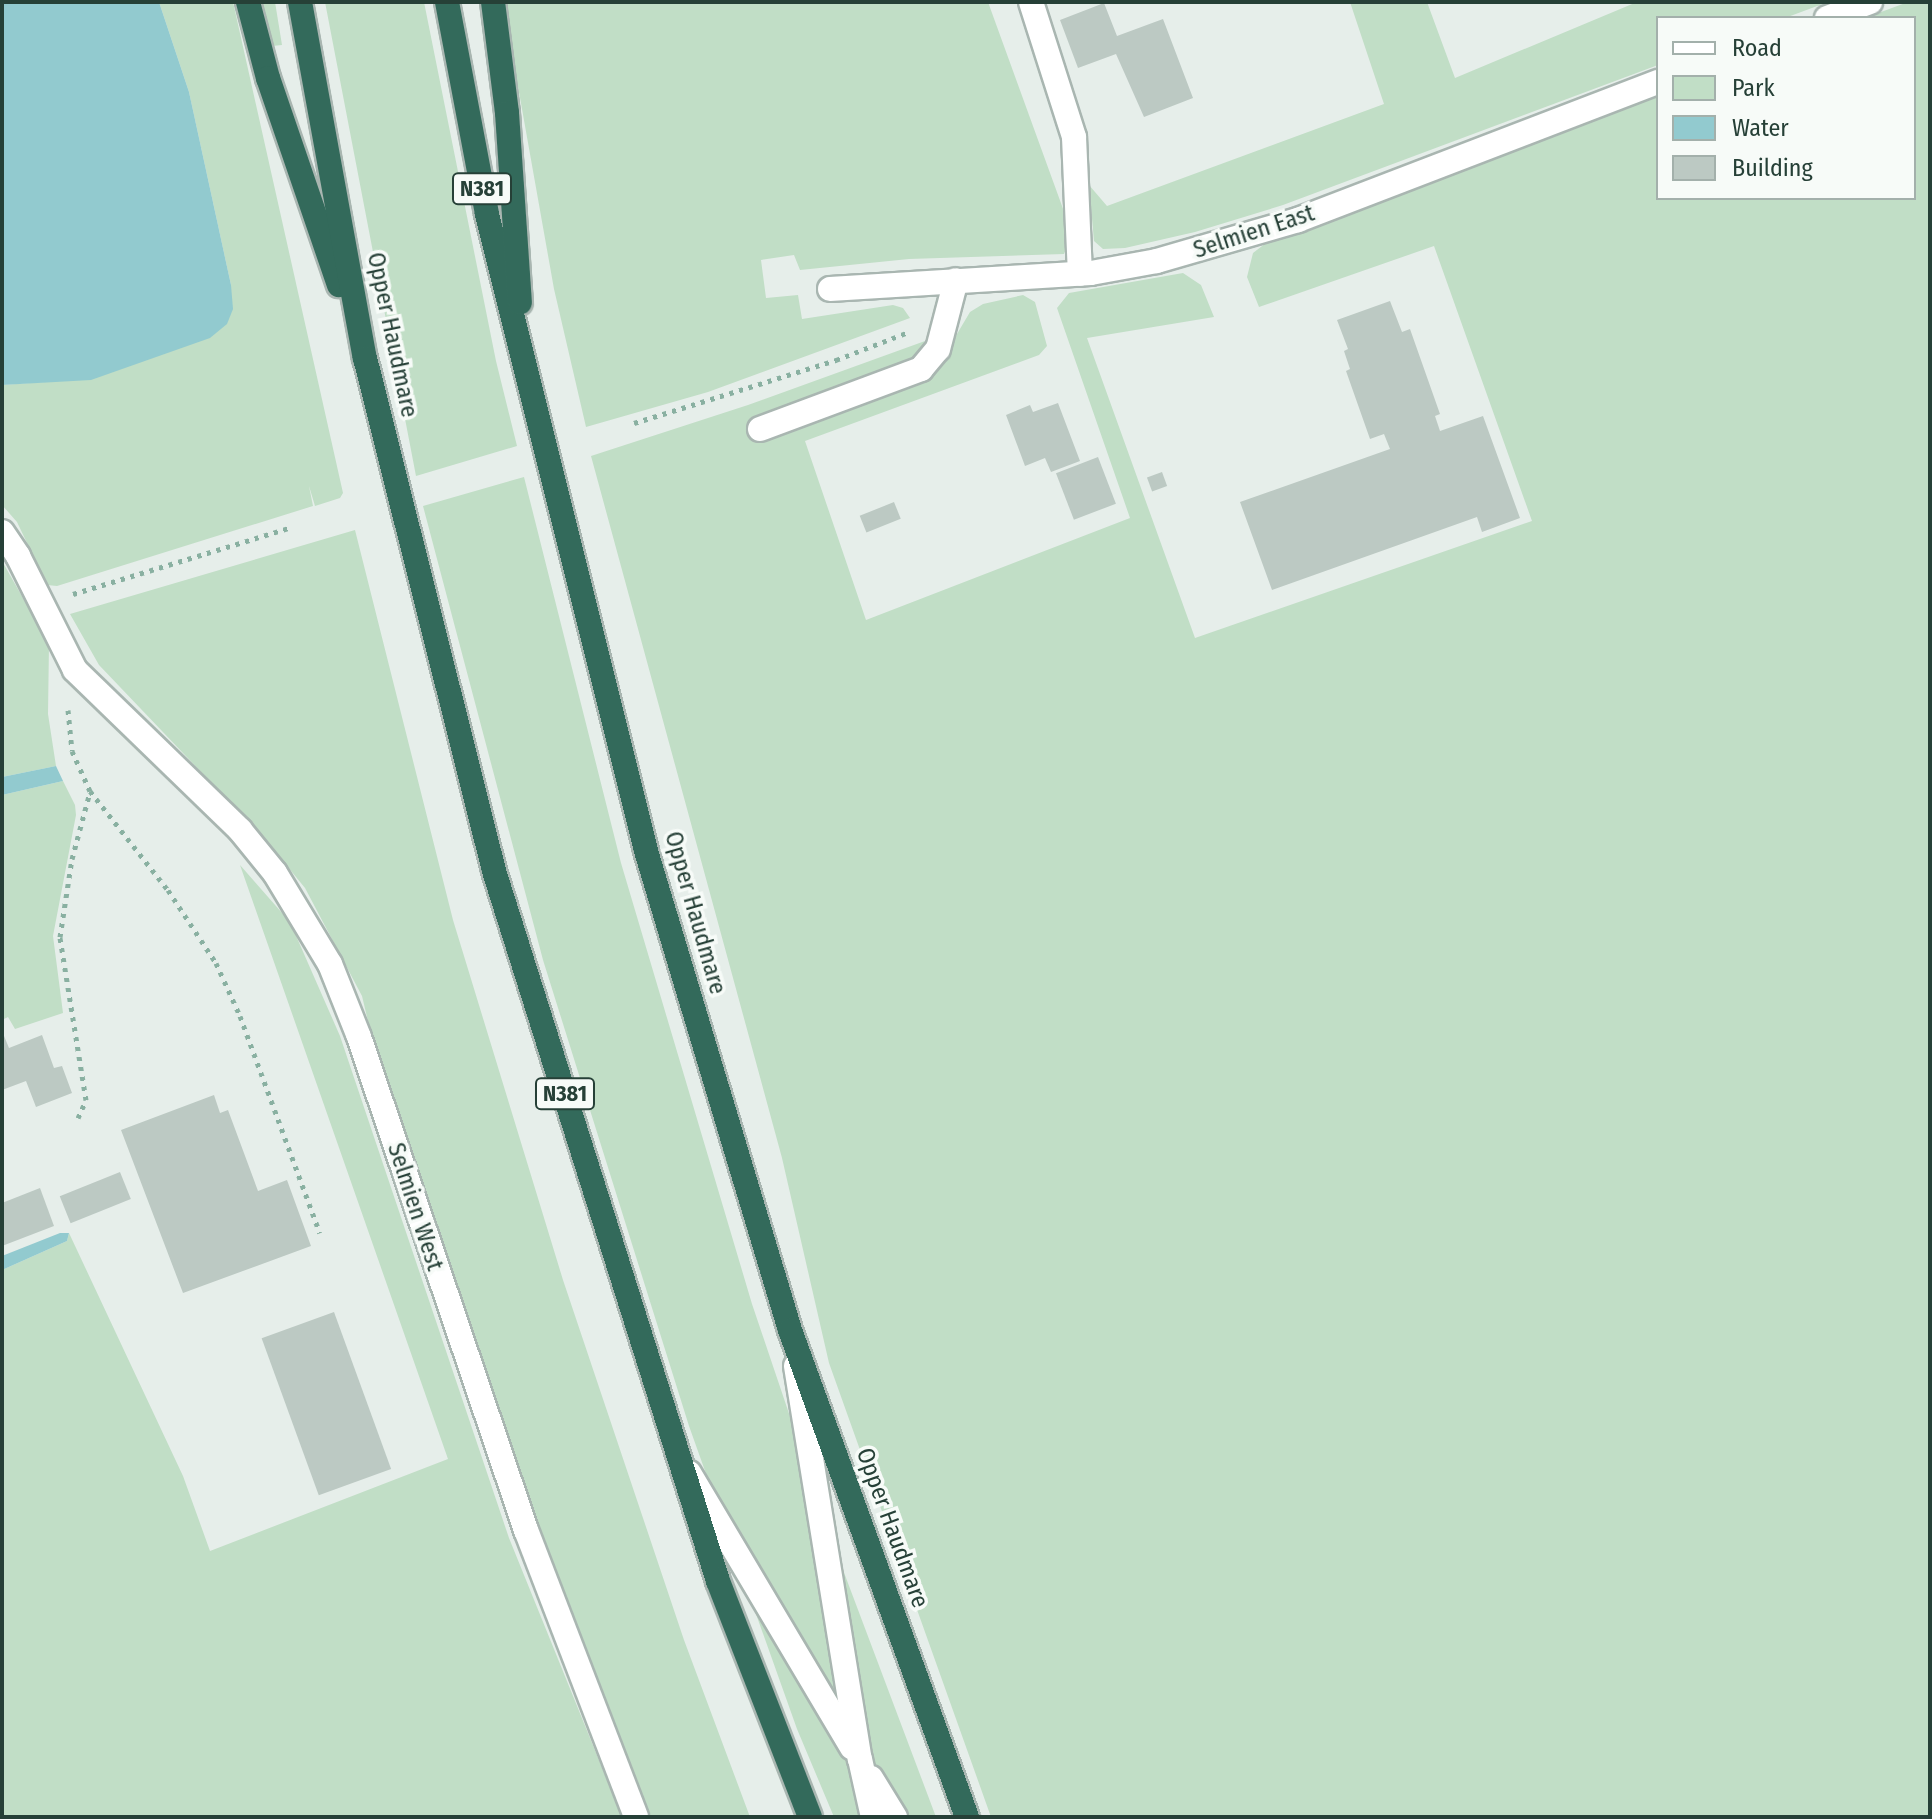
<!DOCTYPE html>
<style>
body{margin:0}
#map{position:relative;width:1932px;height:1819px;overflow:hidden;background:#e6eeea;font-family:"Fira Sans Condensed",sans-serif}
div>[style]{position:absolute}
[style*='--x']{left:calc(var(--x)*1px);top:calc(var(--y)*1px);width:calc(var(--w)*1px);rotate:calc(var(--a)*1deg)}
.green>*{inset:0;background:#c1dec6}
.water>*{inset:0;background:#92cacf}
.building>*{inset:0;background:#bcc9c3;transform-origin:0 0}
.path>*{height:5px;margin-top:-2.5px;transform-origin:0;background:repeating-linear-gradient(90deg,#89b0a1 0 4px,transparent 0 10px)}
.roads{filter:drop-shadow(2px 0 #a9b6b1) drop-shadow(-2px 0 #a9b6b1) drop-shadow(0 2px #a9b6b1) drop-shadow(0 -2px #a9b6b1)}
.minor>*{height:24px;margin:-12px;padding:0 12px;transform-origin:12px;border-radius:12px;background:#fff}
.highway>*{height:24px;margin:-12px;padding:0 12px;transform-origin:12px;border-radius:12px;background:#336a5b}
span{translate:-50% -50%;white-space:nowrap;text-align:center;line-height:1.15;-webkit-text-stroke:7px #f7fbf8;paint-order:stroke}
.shield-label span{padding:2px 6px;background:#f7fbf8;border:2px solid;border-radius:6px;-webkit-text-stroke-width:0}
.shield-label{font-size:22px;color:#264037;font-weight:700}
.street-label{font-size:24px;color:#264037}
.frame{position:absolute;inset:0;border:4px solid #264037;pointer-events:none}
.legend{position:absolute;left:1656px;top:16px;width:260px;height:184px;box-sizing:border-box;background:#f7fbf8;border:2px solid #a3b0ab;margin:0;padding:10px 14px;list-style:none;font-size:24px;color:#264037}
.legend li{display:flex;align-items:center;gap:16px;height:40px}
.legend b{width:40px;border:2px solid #a3b0ab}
</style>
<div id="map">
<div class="green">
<i style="clip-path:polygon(159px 2px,233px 2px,343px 493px,340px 498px,315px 506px,309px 486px,313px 506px,57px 586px,47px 585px,17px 522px,2px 505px,2px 385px,44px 382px,231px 285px,189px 92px)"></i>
<i style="clip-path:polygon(261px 2px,275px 2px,282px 45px,272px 46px)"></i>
<i style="clip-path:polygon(325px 2px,424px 2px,496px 361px,517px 446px,416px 476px)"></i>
<i style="clip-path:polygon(503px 2px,988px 2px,1070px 228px,1070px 240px,1064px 254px,909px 259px,800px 270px,794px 255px,761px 260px,766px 298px,798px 295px,802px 319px,893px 305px,903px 308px,910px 318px,708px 392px,586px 427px,554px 289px)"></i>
<i style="clip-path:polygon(1350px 2px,1427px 2px,1455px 78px,1637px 2px,1828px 2px,1785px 18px,1658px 18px,1658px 65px,1283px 205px,1195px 232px,1125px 248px,1103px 249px,1094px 241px,1089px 185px,1107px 206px,1384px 104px)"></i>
<i style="clip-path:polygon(1908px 2px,1930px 2px,1930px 1817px,991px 1817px,829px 1363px,782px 1158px,591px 456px,748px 405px,925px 341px,915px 360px,754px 421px,760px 440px,921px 380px,935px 371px,970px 312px,983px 304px,1023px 295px,1035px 302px,1047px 346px,1039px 355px,805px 441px,866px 620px,1130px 518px,1057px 308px,1069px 293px,1183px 273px,1201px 285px,1214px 317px,1087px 338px,1195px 638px,1532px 521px,1434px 246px,1259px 307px,1247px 277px,1253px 253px,1266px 243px,1658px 95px,1658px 198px,1914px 198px,1914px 18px,1865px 18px)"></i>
<i style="clip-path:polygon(524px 477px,621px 863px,752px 1304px,831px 1538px,936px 1817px,834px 1817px,797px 1729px,689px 1426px,543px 960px,423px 506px)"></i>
<i style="clip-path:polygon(355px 530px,453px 920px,563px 1280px,684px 1640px,750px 1817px,649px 1817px,527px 1497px,377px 1059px,362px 996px,305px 888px,265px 839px,99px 665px,70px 614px)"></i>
<i style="clip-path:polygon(2px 561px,49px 644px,48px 714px,56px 766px,2px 777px)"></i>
<i style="clip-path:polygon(63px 781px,75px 805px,76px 815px,53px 936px,63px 1013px,15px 1029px,8px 1017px,2px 1020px,2px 795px)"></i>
<i style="clip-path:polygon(240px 865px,290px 922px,340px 1036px,509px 1538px,622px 1817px,2px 1817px,2px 1270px,67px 1241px,69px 1233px,183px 1476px,210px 1551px,448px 1459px)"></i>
</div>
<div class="water">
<i style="clip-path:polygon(2px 2px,159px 2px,189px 92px,231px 285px,233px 309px,227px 324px,210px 338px,91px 380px,2px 385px)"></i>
<i style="clip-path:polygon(56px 766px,63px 781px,2px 795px,2px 777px)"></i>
<i style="clip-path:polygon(60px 1233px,69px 1233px,67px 1241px,2px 1270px,2px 1256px)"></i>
</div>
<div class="building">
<i style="clip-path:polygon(1104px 3px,1117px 36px,1163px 19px,1193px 98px,1144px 117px,1116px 54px,1078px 68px,1060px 20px)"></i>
<i style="clip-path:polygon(1390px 301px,1402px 332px,1410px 329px,1440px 414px,1435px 416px,1440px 431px,1483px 416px,1520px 518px,1482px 532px,1477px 517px,1272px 590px,1240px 502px,1390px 449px,1384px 434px,1370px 439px,1346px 371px,1350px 369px,1344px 351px,1348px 349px,1337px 320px)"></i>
<i style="clip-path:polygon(1058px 403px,1080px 461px,1051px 472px,1045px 458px,1025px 466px,1006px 415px,1030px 405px,1033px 412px)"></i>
<i style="left:1098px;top:457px;width:50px;height:45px;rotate:69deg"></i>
<i style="left:1162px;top:472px;width:15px;height:16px;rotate:70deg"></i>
<i style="left:894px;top:502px;width:18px;height:37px;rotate:68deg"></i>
<i style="clip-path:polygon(2px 1031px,9px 1048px,42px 1035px,54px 1068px,62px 1066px,72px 1093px,36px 1107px,26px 1081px,2px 1090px)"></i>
<i style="clip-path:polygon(214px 1095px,220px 1113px,228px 1110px,258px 1191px,287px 1180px,311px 1246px,183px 1293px,121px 1130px)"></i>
<i style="left:120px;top:1172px;width:29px;height:65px;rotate:68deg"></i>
<i style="clip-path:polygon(40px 1188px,54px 1226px,2px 1246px,2px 1203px)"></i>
<i style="left:334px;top:1312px;width:167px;height:77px;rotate:70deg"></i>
</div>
<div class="path">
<i style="--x:634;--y:423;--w:212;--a:-17.3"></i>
<i style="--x:836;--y:360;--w:75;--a:-21.1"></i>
<i style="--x:73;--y:594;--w:226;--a:-17"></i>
<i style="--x:68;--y:710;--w:41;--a:84.4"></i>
<i style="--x:72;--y:751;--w:44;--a:65.8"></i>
<i style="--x:90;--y:791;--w:126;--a:51.8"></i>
<i style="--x:168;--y:890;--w:87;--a:56.7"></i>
<i style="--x:216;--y:963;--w:58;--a:65.6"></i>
<i style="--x:240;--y:1016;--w:231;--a:69.8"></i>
<i style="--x:78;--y:1118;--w:20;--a:-66"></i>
<i style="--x:86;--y:1100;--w:165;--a:-99.1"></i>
<i style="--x:60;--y:937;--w:79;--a:-81.3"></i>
<i style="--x:72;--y:859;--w:69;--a:-75"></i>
</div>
<div class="roads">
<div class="minor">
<i style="--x:1031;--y:2;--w:142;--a:72.3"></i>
<i style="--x:1074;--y:137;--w:137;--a:87.5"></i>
<i style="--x:1827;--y:18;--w:46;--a:-20.4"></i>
<i style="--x:830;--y:289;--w:261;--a:-3.5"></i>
<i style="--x:1091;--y:273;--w:67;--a:-10.3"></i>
<i style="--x:1157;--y:261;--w:147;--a:-16.2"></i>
<i style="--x:1298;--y:220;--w:386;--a:-21"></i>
<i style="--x:760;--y:429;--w:172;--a:-20.4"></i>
<i style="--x:921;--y:369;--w:26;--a:-50"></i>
<i style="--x:938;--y:349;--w:71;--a:-75.4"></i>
<i style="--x:2;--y:532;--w:29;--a:56"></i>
<i style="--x:18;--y:556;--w:127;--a:63.4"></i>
<i style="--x:75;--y:670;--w:230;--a:44.1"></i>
<i style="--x:240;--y:830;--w:55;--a:50.9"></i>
<i style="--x:275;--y:873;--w:106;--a:58.9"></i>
<i style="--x:330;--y:964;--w:79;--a:68.3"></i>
<i style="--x:359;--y:1037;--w:521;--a:71.29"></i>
<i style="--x:526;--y:1530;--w:307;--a:69"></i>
<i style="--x:796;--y:1366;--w:398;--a:80.8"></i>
<i style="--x:860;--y:1759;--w:59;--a:77.4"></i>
<i style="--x:689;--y:1473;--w:319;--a:59.3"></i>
<i style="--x:871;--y:1778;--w:46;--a:58.4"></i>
</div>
<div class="highway">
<i style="--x:248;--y:2;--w:79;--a:75.3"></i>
<i style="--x:268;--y:78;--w:219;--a:71.1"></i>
<i style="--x:300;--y:2;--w:362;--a:79.7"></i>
<i style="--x:365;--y:358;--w:529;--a:75.88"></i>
<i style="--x:494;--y:871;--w:744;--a:72.49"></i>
<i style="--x:718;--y:1581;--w:253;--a:68.7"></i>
<i style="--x:447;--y:2;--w:216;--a:79.3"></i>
<i style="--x:487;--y:214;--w:657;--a:75.98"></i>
<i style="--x:646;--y:851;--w:500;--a:73.27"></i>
<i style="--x:790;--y:1330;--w:518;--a:70.03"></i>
<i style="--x:493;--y:2;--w:112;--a:82.8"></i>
<i style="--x:507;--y:113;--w:190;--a:86.1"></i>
</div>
</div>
<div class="shield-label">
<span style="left:482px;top:189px">N381</span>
<span style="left:565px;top:1094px">N381</span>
</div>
<div class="street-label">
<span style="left:1254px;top:232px;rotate:-18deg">Selmien East</span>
<span style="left:392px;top:335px;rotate:78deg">Opper Haudmare</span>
<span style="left:695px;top:913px;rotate:74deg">Opper Haudmare</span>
<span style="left:415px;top:1207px;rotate:72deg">Selmien West</span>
<span style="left:892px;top:1528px;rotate:70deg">Opper Haudmare</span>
</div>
<div class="frame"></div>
<ul class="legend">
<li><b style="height:10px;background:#fff"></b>Road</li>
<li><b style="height:22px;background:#c1dec6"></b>Park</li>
<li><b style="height:22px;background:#92cacf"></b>Water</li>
<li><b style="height:22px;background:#bcc9c3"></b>Building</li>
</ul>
</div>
